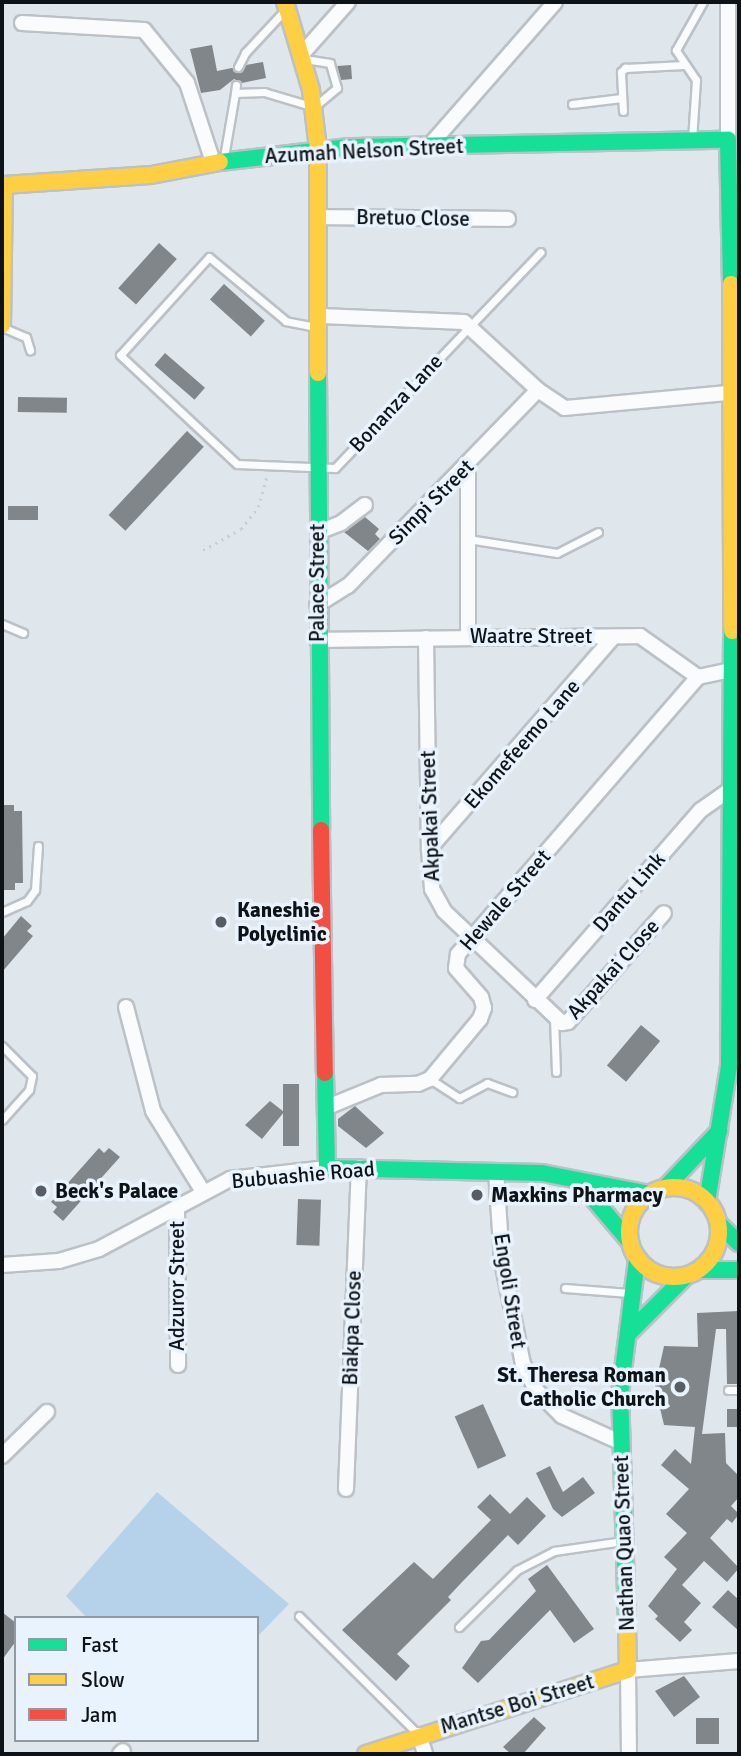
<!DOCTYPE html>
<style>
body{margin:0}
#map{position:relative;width:741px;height:1756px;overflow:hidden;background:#dfe6ec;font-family:Signika,sans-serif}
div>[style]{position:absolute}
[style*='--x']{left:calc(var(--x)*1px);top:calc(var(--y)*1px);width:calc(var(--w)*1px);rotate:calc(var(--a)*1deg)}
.green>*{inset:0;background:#b5d2ea}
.building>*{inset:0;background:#81868b;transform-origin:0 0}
.path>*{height:2.5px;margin-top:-1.25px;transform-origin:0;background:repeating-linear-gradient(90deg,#cbcdcf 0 2px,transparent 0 7px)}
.roads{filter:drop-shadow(2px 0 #bbc1c6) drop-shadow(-2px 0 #bbc1c6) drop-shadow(0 2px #bbc1c6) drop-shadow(0 -2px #bbc1c6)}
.lane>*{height:7px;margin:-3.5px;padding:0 3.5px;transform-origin:3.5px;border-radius:3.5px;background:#fafbfc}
.street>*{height:14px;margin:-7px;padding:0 7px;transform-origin:7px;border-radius:7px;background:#fafbfc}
.fast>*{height:16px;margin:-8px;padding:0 8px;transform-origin:8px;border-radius:8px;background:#16e098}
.slow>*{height:16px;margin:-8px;padding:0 8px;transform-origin:8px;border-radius:8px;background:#ffcf43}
.slow>.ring{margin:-8px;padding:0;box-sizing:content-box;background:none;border:16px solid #ffcf43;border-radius:50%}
.jam>*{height:16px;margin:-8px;padding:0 8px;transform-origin:8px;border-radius:8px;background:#f24e42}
.dots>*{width:19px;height:19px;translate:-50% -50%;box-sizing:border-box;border:4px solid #e8f3fd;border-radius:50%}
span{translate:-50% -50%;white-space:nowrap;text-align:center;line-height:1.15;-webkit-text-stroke:7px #e8f3fd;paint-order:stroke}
.street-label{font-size:21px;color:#0e1317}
.poi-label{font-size:21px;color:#0e1317;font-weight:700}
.left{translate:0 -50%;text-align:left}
.right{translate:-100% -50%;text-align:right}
.frame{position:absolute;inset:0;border:4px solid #0e1317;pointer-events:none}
.legend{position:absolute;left:14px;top:1616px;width:245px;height:126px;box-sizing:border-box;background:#e8f3fd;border:2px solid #9199a1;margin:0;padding:9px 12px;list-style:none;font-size:21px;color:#0e1317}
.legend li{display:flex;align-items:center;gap:14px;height:35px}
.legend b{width:35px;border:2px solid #9199a1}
</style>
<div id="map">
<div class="green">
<i style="clip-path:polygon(157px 1492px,289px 1604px,257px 1637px,257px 1618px,87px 1618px,66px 1596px)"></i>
</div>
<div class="building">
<i style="clip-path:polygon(212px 45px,217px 71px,232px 68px,239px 73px,246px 65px,263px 62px,266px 78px,242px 83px,234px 79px,220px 90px,201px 93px,190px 49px)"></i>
<i style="clip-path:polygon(351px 65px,352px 79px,341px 80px,337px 66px)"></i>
<i style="left:159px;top:243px;width:24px;height:61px;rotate:42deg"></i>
<i style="left:224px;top:284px;width:55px;height:21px;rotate:42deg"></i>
<i style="left:165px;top:353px;width:53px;height:16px;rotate:41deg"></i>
<i style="left:18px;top:397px;width:49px;height:15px;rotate:1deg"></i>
<i style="left:187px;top:431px;width:23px;height:115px;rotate:43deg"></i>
<i style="left:8px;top:506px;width:30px;height:14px"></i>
<i style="clip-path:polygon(365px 517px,379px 529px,375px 534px,380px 539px,368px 551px,344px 532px)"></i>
<i style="clip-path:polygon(2px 805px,14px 805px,14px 811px,22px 811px,23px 883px,15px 883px,15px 890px,2px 890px)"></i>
<i style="clip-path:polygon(21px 916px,32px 926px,27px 931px,33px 936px,2px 972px,2px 939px)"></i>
<i style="left:641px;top:1025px;width:25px;height:53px;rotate:40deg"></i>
<i style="left:283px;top:1084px;width:16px;height:62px"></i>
<i style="clip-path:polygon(270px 1101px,284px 1112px,262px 1139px,245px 1125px)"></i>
<i style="clip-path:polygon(355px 1106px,384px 1133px,366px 1148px,338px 1126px,338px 1119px)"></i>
<i style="clip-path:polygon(99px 1148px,104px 1153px,109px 1148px,120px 1157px,63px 1221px,53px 1212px,57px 1207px,51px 1202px)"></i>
<i style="left:298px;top:1199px;width:23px;height:46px;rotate:2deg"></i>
<i style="clip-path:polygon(739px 1311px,739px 1384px,727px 1384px,726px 1329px,716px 1329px,702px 1434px,725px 1433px,726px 1463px,739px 1476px,739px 1497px,731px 1506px,739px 1514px,732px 1523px,727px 1519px,710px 1538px,739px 1568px,727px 1582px,704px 1561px,682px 1585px,701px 1603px,684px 1622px,692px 1630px,680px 1642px,655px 1619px,658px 1616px,648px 1606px,677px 1569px,664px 1557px,687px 1533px,666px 1514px,689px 1489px,661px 1465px,675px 1449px,691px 1464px,695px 1427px,664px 1425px,655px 1387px,664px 1346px,698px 1347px,697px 1313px)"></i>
<i style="left:483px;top:1404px;width:57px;height:31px;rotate:66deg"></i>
<i style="left:727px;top:1409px;width:12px;height:18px"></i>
<i style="clip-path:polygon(550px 1466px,563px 1492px,583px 1477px,595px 1493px,562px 1517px,553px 1509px,536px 1473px)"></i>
<i style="clip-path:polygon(490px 1494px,510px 1514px,527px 1497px,546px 1516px,518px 1545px,508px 1535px,463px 1581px,448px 1597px,451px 1600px,397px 1654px,410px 1666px,396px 1681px,342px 1630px,414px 1562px,433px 1579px,491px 1520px,477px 1507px)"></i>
<i style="clip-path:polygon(547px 1565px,594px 1629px,574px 1643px,550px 1610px,478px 1683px,462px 1668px,481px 1641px,489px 1640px,536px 1591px,528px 1579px)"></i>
<i style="clip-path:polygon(728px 1590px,739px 1600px,739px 1631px,712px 1607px)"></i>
<i style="clip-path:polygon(2px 1612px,16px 1623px,16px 1641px,2px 1660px)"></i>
<i style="clip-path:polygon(684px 1676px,700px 1697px,674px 1717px,655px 1691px)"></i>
<i style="clip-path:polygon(534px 1717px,546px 1728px,523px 1754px,511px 1754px,503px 1747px)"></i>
<i style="left:719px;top:1718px;width:26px;height:23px;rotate:90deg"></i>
</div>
<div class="path">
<i style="--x:203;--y:550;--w:43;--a:-28.9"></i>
<i style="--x:241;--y:529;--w:28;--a:-52"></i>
<i style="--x:258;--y:507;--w:33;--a:-74"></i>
</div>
<div class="roads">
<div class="lane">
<i style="--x:238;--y:67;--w:16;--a:-63"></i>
<i style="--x:245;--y:53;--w:57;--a:-47.1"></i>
<i style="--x:236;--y:85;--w:8;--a:97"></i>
<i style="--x:235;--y:93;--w:29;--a:-2"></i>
<i style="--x:264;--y:92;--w:52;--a:16.7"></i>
<i style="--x:314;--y:107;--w:30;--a:-40"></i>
<i style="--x:337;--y:88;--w:26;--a:-106"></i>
<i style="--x:330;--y:63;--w:26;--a:-171"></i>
<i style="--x:572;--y:104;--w:50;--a:-6.8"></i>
<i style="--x:623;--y:111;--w:39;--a:-93"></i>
<i style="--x:621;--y:72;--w:6;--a:-45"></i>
<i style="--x:625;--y:68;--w:59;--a:-2.9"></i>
<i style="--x:692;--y:140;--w:60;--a:-86.2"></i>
<i style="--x:696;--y:80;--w:36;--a:-124"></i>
<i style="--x:676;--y:50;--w:55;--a:-60.6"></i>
<i style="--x:224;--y:157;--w:65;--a:-80.2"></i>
<i style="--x:2;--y:327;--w:26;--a:23"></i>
<i style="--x:26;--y:337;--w:14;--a:73"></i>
<i style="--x:316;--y:327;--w:31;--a:-169"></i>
<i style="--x:286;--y:321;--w:100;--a:-140.3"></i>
<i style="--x:209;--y:257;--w:132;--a:132.2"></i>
<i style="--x:120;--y:355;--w:160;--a:43"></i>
<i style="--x:237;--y:464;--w:98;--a:2.3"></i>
<i style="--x:335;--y:468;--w:298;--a:-46.4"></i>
<i style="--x:468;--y:539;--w:90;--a:8.9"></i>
<i style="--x:557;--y:553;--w:46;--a:-27.1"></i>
<i style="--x:2;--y:624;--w:23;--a:23"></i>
<i style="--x:2;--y:912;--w:27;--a:-24"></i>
<i style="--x:27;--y:901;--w:14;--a:-54"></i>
<i style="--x:35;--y:890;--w:44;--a:-86.1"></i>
<i style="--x:554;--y:1018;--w:54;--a:87.9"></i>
<i style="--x:2;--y:1046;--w:42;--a:45"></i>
<i style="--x:32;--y:1076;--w:14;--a:102"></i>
<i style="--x:29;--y:1090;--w:40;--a:132"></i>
<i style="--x:430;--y:1079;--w:35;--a:33"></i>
<i style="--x:459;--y:1098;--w:32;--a:-28"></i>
<i style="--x:487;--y:1083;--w:27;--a:20"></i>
<i style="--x:565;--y:1288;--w:64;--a:4.5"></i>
<i style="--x:728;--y:1390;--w:11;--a:0"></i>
<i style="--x:299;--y:1616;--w:168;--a:44.8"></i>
<i style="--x:459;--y:1627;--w:81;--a:-44.5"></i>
<i style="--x:517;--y:1570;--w:42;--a:-27.2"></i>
<i style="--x:554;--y:1551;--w:70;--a:-8.2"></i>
</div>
<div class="street">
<i style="--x:22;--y:23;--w:122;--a:3.3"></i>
<i style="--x:144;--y:30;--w:68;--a:50.9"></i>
<i style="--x:187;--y:83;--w:83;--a:71.8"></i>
<i style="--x:302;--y:54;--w:69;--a:-48.5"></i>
<i style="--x:728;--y:140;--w:138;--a:-90"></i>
<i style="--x:430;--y:145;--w:190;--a:-48.8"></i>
<i style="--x:319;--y:217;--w:189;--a:0.6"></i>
<i style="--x:321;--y:316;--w:143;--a:2.4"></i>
<i style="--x:464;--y:322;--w:100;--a:42.6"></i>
<i style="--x:538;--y:390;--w:32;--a:34"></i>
<i style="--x:565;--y:408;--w:175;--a:-5.3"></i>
<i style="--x:468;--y:466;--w:170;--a:90"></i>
<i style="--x:318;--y:532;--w:25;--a:-21"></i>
<i style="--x:341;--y:523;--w:30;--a:-37"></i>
<i style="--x:317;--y:605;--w:36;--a:-32"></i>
<i style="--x:348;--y:586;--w:273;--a:-45.9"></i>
<i style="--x:426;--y:638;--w:211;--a:89.2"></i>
<i style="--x:429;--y:849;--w:40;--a:85.7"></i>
<i style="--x:432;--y:889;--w:25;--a:61"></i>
<i style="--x:444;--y:911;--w:163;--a:43.5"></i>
<i style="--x:562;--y:1023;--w:6;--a:-9"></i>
<i style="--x:568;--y:1022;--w:145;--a:-48.6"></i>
<i style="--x:317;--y:640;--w:323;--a:-0.7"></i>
<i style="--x:640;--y:636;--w:71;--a:35.3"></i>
<i style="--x:698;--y:677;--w:33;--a:-12"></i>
<i style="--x:429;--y:849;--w:281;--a:-49"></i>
<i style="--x:535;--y:1000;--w:252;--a:-48.9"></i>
<i style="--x:701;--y:810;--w:33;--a:-35"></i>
<i style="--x:126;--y:1007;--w:107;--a:75.4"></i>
<i style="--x:153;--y:1111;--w:93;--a:58.2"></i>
<i style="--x:325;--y:1108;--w:61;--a:-22.3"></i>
<i style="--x:381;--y:1085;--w:37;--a:-2"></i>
<i style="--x:418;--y:1084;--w:13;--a:-23"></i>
<i style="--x:430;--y:1079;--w:78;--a:-50.2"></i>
<i style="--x:480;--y:1019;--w:12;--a:-70"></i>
<i style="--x:484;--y:1008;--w:11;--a:-105"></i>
<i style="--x:481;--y:997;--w:38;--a:-131"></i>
<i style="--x:456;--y:968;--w:14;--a:-82"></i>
<i style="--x:458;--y:954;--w:367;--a:-49.1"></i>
<i style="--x:496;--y:1171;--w:90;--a:86.2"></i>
<i style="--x:502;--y:1261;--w:105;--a:78.5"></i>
<i style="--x:523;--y:1364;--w:30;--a:63"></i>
<i style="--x:537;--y:1391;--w:35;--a:45"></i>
<i style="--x:562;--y:1416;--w:64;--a:24.1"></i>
<i style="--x:177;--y:1207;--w:158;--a:89.6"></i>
<i style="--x:2;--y:1265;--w:57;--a:-4"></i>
<i style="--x:59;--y:1261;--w:42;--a:-16.7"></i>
<i style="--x:99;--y:1249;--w:149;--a:-28.1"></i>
<i style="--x:230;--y:1179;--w:98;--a:-6.5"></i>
<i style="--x:2;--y:1456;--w:63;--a:-44.4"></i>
<i style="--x:346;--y:1489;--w:322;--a:-87.7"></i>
<i style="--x:419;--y:1735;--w:20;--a:72"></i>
<i style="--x:120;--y:1754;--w:4;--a:-45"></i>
<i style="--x:629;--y:1754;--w:84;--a:-90.7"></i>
<i style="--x:628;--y:1670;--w:111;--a:-4.6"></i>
</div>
<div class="fast">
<i style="--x:220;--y:162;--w:130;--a:-6.6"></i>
<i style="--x:349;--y:147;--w:379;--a:-1.1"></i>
<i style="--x:728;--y:140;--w:144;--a:88.8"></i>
<i style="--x:318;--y:373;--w:457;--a:89.6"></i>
<i style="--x:325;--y:1073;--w:95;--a:88.8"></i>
<i style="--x:327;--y:1168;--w:215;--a:1.3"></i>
<i style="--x:542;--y:1173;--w:110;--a:11"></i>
<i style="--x:581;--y:1184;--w:76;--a:49.8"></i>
<i style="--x:665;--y:1188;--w:79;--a:-46.5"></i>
<i style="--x:707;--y:1202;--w:138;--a:-80.8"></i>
<i style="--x:729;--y:1066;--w:435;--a:-89.6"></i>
<i style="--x:718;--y:1223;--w:29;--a:44"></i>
<i style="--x:698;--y:1270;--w:41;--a:0"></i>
<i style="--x:630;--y:1332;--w:79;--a:-45"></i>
<i style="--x:627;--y:1625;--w:231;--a:-91.7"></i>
<i style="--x:620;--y:1394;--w:136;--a:-82.8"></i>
</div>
<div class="slow">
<i style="--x:285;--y:2;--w:92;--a:73.5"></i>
<i style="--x:311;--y:90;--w:59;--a:83.2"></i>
<i style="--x:318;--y:149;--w:224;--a:90"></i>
<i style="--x:731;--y:284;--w:347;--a:89.8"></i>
<i style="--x:2;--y:325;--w:140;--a:-89.2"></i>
<i style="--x:4;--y:185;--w:147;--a:-3.9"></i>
<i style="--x:151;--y:175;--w:70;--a:-10.7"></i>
<i class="ring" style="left:629px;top:1187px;width:74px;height:74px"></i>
<i style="--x:366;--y:1754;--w:275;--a:-17.8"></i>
<i style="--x:628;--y:1670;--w:45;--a:-91.3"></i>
</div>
<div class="jam">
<i style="--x:321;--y:830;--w:243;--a:89.1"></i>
</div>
</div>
<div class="dots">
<i style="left:221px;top:922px;background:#575d62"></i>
<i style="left:41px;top:1191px;background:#575d62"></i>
<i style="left:477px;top:1195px;background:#575d62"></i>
<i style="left:680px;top:1387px;background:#575d62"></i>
</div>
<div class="street-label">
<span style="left:364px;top:151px;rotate:-3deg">Azumah Nelson Street</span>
<span style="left:413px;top:218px;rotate:1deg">Bretuo Close</span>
<span style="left:396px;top:403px;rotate:-47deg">Bonanza Lane</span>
<span style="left:431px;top:502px;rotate:-45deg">Simpi Street</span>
<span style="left:317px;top:583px;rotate:-90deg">Palace Street</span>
<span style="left:531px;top:636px">Waatre Street</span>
<span style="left:522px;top:744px;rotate:-49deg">Ekomefeemo Lane</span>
<span style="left:430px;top:816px;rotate:-92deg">Akpakai Street</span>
<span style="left:629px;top:892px;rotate:-49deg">Dantu Link</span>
<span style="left:505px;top:900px;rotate:-49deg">Hewale Street</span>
<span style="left:613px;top:969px;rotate:-48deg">Akpakai Close</span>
<span style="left:303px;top:1175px;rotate:-5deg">Bubuashie Road</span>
<span style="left:177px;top:1286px;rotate:-90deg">Adzuror Street</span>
<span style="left:510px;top:1291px;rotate:81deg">Engoli Street</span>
<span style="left:352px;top:1328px;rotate:-88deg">Biakpa Close</span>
<span style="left:624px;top:1543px;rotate:-92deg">Nathan Quao Street</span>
<span style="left:517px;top:1704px;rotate:-17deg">Mantse Boi Street</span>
</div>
<div class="poi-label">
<span class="left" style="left:237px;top:922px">Kaneshie<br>Polyclinic</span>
<span class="left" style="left:55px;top:1191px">Beck's Palace</span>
<span class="left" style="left:491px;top:1195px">Maxkins Pharmacy</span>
<span class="right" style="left:666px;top:1387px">St. Theresa Roman<br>Catholic Church</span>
</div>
<div class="frame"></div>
<ul class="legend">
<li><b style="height:9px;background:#16e098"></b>Fast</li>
<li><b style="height:9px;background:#ffcf43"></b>Slow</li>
<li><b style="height:9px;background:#f24e42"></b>Jam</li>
</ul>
</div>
